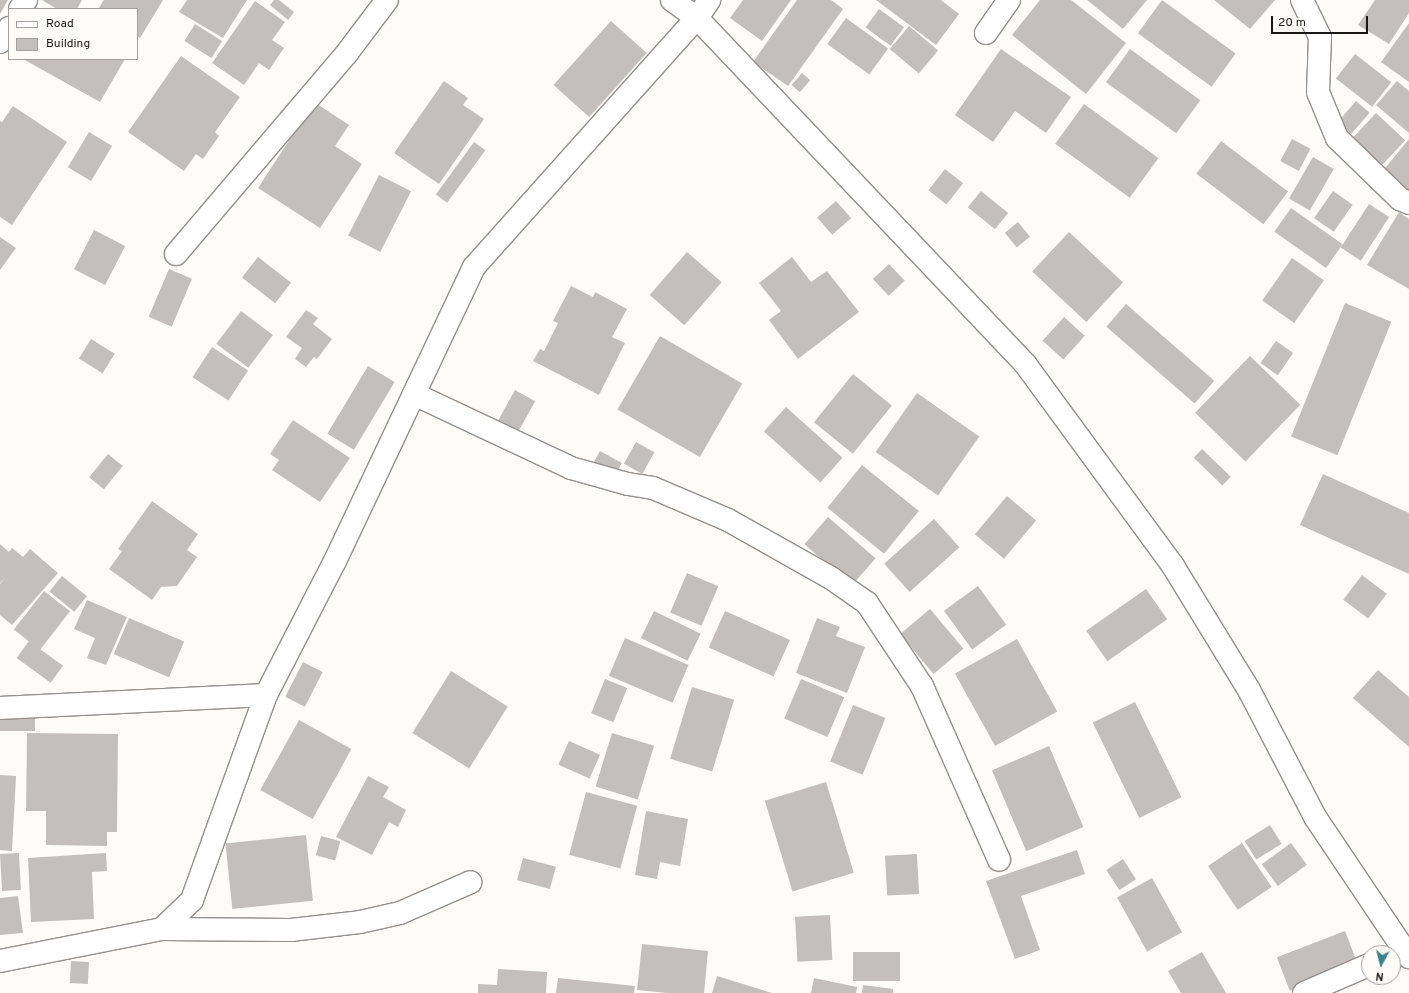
<!DOCTYPE html>
<style>
body{margin:0}
#map{position:relative;width:1409px;height:993px;overflow:hidden;background:#fffbf9;font-family:Overpass,sans-serif}
div>[style]{position:absolute}
[style*='--x']{left:calc(var(--x)*1px);top:calc(var(--y)*1px);width:calc(var(--w)*1px);rotate:calc(var(--a)*1deg)}
.building>*{inset:0;background:#c4bfbd;transform-origin:0 0}
.roads{filter:drop-shadow(1px 0 #94908d) drop-shadow(-1px 0 #94908d) drop-shadow(0 1px #94908d) drop-shadow(0 -1px #94908d)}
.minor>*{height:22px;margin:-11px;padding:0 11px;transform-origin:11px;border-radius:11px;background:#fff}
span{translate:-50% -50%;white-space:nowrap;text-align:center;line-height:1.15;-webkit-text-stroke:3px #fffbf9;paint-order:stroke}
.legend{position:absolute;left:8px;top:8px;width:130px;height:52px;box-sizing:border-box;background:#fffbf9;border:1px solid #a3a09f;margin:0;padding:5px 7px;list-style:none;font-size:12px;color:#1a1817}
.legend li{display:flex;align-items:center;gap:8px;height:20px}
.legend b{width:20px;border:1px solid #a3a09f}
.north{position:absolute;left:1361px;top:945px;width:40px;height:40px;box-sizing:border-box;background:#fffbf9;border:1px solid #a3a09f;border-radius:50%;rotate:187deg;font-size:11px;font-weight:700;line-height:16px;text-align:center;color:#1a1817}
.north::after{content:'';display:block;margin:auto;width:14px;height:18px;background:#3b8384;clip-path:polygon(50% 0,100% 100%,50% 72%,0 100%)}
.scale{position:absolute;left:1271px;top:16px;width:97px;height:18px;box-sizing:border-box;border:2px solid #1a1817;border-top:0;padding-left:5px;font-size:12px;line-height:14px;white-space:nowrap;color:#1a1817;-webkit-text-stroke:3px #fffbf9;paint-order:stroke}
</style>
<div id="map">
<div class="building">
<i style="clip-path:polygon(0 0,8px 0,0 14px)"></i>
<i style="clip-path:polygon(42px 0,82px 0,77px 9px,57px 9px)"></i>
<i style="clip-path:polygon(104px 0,163px 0,140px 38px,137px 36px,137px 9px,98px 9px)"></i>
<i style="clip-path:polygon(187px 0,247px 0,223px 38px,179px 12px)"></i>
<i style="clip-path:polygon(274px 0,279px 0,294px 12px,288px 20px,270px 5px)"></i>
<i style="clip-path:polygon(743px 0,791px 0,762px 41px,730px 18px)"></i>
<i style="clip-path:polygon(797px 0,831px 0,843px 9px,788px 86px,753px 62px)"></i>
<i style="clip-path:polygon(876px 0,941px 0,959px 14px,936px 45px)"></i>
<i style="clip-path:polygon(1040px 0,1071px 0,1126px 43px,1086px 94px,1012px 35px)"></i>
<i style="clip-path:polygon(1087px 0,1147px 0,1123px 29px)"></i>
<i style="left:1162px;top:0;width:91px;height:41px;rotate:36deg"></i>
<i style="clip-path:polygon(1214px 0,1275px 0,1250px 29px)"></i>
<i style="clip-path:polygon(1375px 0,1409px 0,1409px 13px,1389px 44px,1358px 25px)"></i>
<i style="clip-path:polygon(255px 1px,285px 22px,272px 40px,284px 48px,269px 70px,259px 63px,244px 85px,212px 63px)"></i>
<i style="left:879px;top:9px;width:31px;height:23px;rotate:36deg"></i>
<i style="left:846px;top:18px;width:52px;height:32px;rotate:36deg"></i>
<i style="left:611px;top:21px;width:48px;height:86px;rotate:42deg"></i>
<i style="clip-path:polygon(1409px 23px,1409px 82px,1381px 62px)"></i>
<i style="left:195px;top:24px;width:32px;height:20px;rotate:32deg"></i>
<i style="left:909px;top:26px;width:38px;height:30px;rotate:40deg"></i>
<i style="clip-path:polygon(1001px 49px,1071px 97px,1046px 133px,1015px 111px,993px 142px,955px 115px)"></i>
<i style="left:1130px;top:49px;width:87px;height:41px;rotate:36deg"></i>
<i style="left:1355px;top:54px;width:46px;height:31px;rotate:38deg"></i>
<i style="clip-path:polygon(181px 56px,240px 97px,215px 132px,219px 136px,203px 159px,196px 154px,184px 171px,128px 132px)"></i>
<i style="clip-path:polygon(23px 59px,125px 59px,100px 102px)"></i>
<i style="left:802px;top:73px;width:11px;height:16px;rotate:41deg"></i>
<i style="clip-path:polygon(444px 81px,468px 98px,463px 105px,484px 119px,439px 184px,394px 153px)"></i>
<i style="clip-path:polygon(1397px 81px,1409px 91px,1409px 133px,1376px 105px)"></i>
<i style="left:1356px;top:101px;width:18px;height:28px;rotate:41deg"></i>
<i style="clip-path:polygon(314px 102px,349px 125px,335px 146px,362px 164px,320px 228px,258px 188px)"></i>
<i style="left:1084px;top:104px;width:92px;height:49px;rotate:36deg"></i>
<i style="clip-path:polygon(13px 106px,67px 142px,12px 225px,0 217px,0 121px,2px 122px)"></i>
<i style="left:1376px;top:113px;width:40px;height:40px;rotate:43deg"></i>
<i style="left:89px;top:132px;width:27px;height:41px;rotate:31deg"></i>
<i style="left:1292px;top:139px;width:21px;height:25px;rotate:28deg"></i>
<i style="clip-path:polygon(1409px 139px,1409px 196px,1381px 173px)"></i>
<i style="left:1221px;top:141px;width:84px;height:41px;rotate:37deg"></i>
<i style="left:474px;top:142px;width:14px;height:65px;rotate:36deg"></i>
<i style="left:1313px;top:157px;width:24px;height:48px;rotate:30deg"></i>
<i style="left:945px;top:169px;width:23px;height:27px;rotate:38deg"></i>
<i style="left:379px;top:175px;width:36px;height:68px;rotate:27deg"></i>
<i style="left:981px;top:191px;width:35px;height:21px;rotate:39deg"></i>
<i style="left:1333px;top:191px;width:24px;height:33px;rotate:35deg"></i>
<i style="left:836px;top:201px;width:23px;height:25px;rotate:49deg"></i>
<i style="left:1369px;top:204px;width:24px;height:52px;rotate:33deg"></i>
<i style="left:1291px;top:208px;width:63px;height:29px;rotate:35deg"></i>
<i style="clip-path:polygon(1399px 212px,1409px 219px,1409px 289px,1367px 265px)"></i>
<i style="left:1018px;top:222px;width:19px;height:17px;rotate:51deg"></i>
<i style="left:94px;top:230px;width:35px;height:44px;rotate:27deg"></i>
<i style="left:1069px;top:232px;width:74px;height:54px;rotate:43deg"></i>
<i style="clip-path:polygon(0 237px,16px 248px,0 270px)"></i>
<i style="left:687px;top:252px;width:46px;height:57px;rotate:41deg"></i>
<i style="left:258px;top:257px;width:42px;height:26px;rotate:38deg"></i>
<i style="clip-path:polygon(792px 257px,811px 282px,827px 271px,859px 312px,798px 359px,769px 320px,781px 311px,759px 283px)"></i>
<i style="left:1292px;top:258px;width:39px;height:52px;rotate:35deg"></i>
<i style="left:889px;top:264px;width:23px;height:22px;rotate:47deg"></i>
<i style="left:169px;top:269px;width:25px;height:52px;rotate:23deg"></i>
<i style="clip-path:polygon(571px 286px,593px 297px,595px 292px,627px 309px,612px 337px,625px 343px,599px 395px,533px 361px,540px 349px,544px 351px,558px 323px,553px 321px)"></i>
<i style="left:1345px;top:303px;width:50px;height:144px;rotate:22deg"></i>
<i style="left:1126px;top:304px;width:117px;height:30px;rotate:41deg"></i>
<i style="clip-path:polygon(306px 310px,318px 318px,313px 324px,332px 339px,317px 359px,314px 357px,306px 367px,295px 359px,302px 348px,286px 337px)"></i>
<i style="left:241px;top:311px;width:40px;height:41px;rotate:37deg"></i>
<i style="left:1064px;top:317px;width:28px;height:32px;rotate:42deg"></i>
<i style="left:660px;top:336px;width:95px;height:85px;rotate:30deg"></i>
<i style="left:91px;top:339px;width:28px;height:23px;rotate:32deg"></i>
<i style="left:1276px;top:341px;width:21px;height:27px;rotate:35deg"></i>
<i style="left:212px;top:347px;width:43px;height:36px;rotate:33deg"></i>
<i style="left:1250px;top:356px;width:70px;height:79px;rotate:44deg"></i>
<i style="left:368px;top:366px;width:31px;height:79px;rotate:31deg"></i>
<i style="left:853px;top:374px;width:50px;height:62px;rotate:39deg"></i>
<i style="left:515px;top:390px;width:23px;height:37px;rotate:29deg"></i>
<i style="left:917px;top:393px;width:76px;height:72px;rotate:35deg"></i>
<i style="left:786px;top:407px;width:76px;height:33px;rotate:42deg"></i>
<i style="clip-path:polygon(293px 420px,350px 458px,320px 502px,272px 470px,279px 460px,270px 454px)"></i>
<i style="left:636px;top:442px;width:21px;height:25px;rotate:29deg"></i>
<i style="left:1202px;top:449px;width:40px;height:12px;rotate:44deg"></i>
<i style="left:600px;top:451px;width:25px;height:19px;rotate:29deg"></i>
<i style="left:108px;top:454px;width:19px;height:30px;rotate:39deg"></i>
<i style="left:862px;top:465px;width:73px;height:55px;rotate:39deg"></i>
<i style="clip-path:polygon(1323px 474px,1409px 513px,1409px 574px,1300px 525px)"></i>
<i style="left:1007px;top:496px;width:38px;height:50px;rotate:40deg"></i>
<i style="clip-path:polygon(152px 501px,198px 534px,187px 550px,197px 557px,177px 586px,161px 587px,152px 600px,109px 569px,122px 551px,118px 549px)"></i>
<i style="left:828px;top:517px;width:63px;height:36px;rotate:41deg"></i>
<i style="left:934px;top:519px;width:38px;height:67px;rotate:48deg"></i>
<i style="clip-path:polygon(0 544px,9px 552px,12px 548px,23px 557px,30px 549px,58px 573px,12px 625px,0 615px,0 584px,6px 577px,0 583px)"></i>
<i style="left:687px;top:573px;width:34px;height:43px;rotate:23deg"></i>
<i style="left:1362px;top:575px;width:31px;height:31px;rotate:37deg"></i>
<i style="left:62px;top:576px;width:32px;height:20px;rotate:39deg"></i>
<i style="left:978px;top:586px;width:48px;height:42px;rotate:54deg"></i>
<i style="left:1146px;top:589px;width:37px;height:73px;rotate:55deg"></i>
<i style="left:44px;top:591px;width:33px;height:49px;rotate:38deg"></i>
<i style="clip-path:polygon(87px 600px,127px 617px,106px 665px,87px 658px,95px 638px,74px 629px)"></i>
<i style="left:930px;top:609px;width:52px;height:39px;rotate:50deg"></i>
<i style="left:654px;top:611px;width:52px;height:30px;rotate:26deg"></i>
<i style="left:725px;top:611px;width:71px;height:40px;rotate:24deg"></i>
<i style="left:129px;top:618px;width:60px;height:39px;rotate:23deg"></i>
<i style="clip-path:polygon(817px 618px,840px 627px,836px 636px,865px 647px,847px 693px,796px 673px)"></i>
<i style="left:625px;top:638px;width:69px;height:41px;rotate:23deg"></i>
<i style="left:1017px;top:639px;width:83px;height:71px;rotate:61deg"></i>
<i style="left:29px;top:641px;width:42px;height:21px;rotate:36deg"></i>
<i style="left:303px;top:662px;width:22px;height:39px;rotate:27deg"></i>
<i style="clip-path:polygon(1378px 670px,1409px 697px,1409px 747px,1353px 698px)"></i>
<i style="left:451px;top:671px;width:67px;height:73px;rotate:32deg"></i>
<i style="left:605px;top:679px;width:24px;height:37px;rotate:22deg"></i>
<i style="left:801px;top:679px;width:47px;height:43px;rotate:23deg"></i>
<i style="left:692px;top:687px;width:44px;height:75px;rotate:17deg"></i>
<i style="left:1135px;top:702px;width:106px;height:47px;rotate:64deg"></i>
<i style="left:853px;top:705px;width:35px;height:61px;rotate:22deg"></i>
<i style="left:0;top:713px;width:35px;height:18px"></i>
<i style="left:299px;top:720px;width:60px;height:80px;rotate:29deg"></i>
<i style="clip-path:polygon(27px 733px,118px 734px,117px 832px,107px 832px,107px 846px,46px 845px,46px 811px,26px 811px)"></i>
<i style="left:612px;top:733px;width:44px;height:56px;rotate:17deg"></i>
<i style="left:569px;top:741px;width:34px;height:26px;rotate:24deg"></i>
<i style="left:1049px;top:746px;width:88px;height:62px;rotate:67deg"></i>
<i style="clip-path:polygon(0 775px,16px 776px,12px 851px,0 850px)"></i>
<i style="clip-path:polygon(368px 776px,389px 787px,383px 797px,406px 810px,398px 827px,389px 822px,372px 855px,336px 837px)"></i>
<i style="left:826px;top:782px;width:95px;height:64px;rotate:73deg"></i>
<i style="left:586px;top:792px;width:53px;height:65px;rotate:15deg"></i>
<i style="clip-path:polygon(646px 811px,688px 819px,680px 866px,660px 862px,657px 879px,635px 875px)"></i>
<i style="left:1270px;top:825px;width:22px;height:30px;rotate:58deg"></i>
<i style="left:306px;top:835px;width:66px;height:81px;rotate:84deg"></i>
<i style="left:321px;top:836px;width:20px;height:20px;rotate:15deg"></i>
<i style="left:1242px;top:843px;width:53px;height:41px;rotate:56deg"></i>
<i style="left:1291px;top:843px;width:27px;height:36px;rotate:54deg"></i>
<i style="clip-path:polygon(1077px 850px,1085px 874px,1021px 896px,1040px 950px,1015px 959px,986px 881px)"></i>
<i style="left:19px;top:853px;width:37px;height:19px;rotate:87deg"></i>
<i style="clip-path:polygon(106px 853px,107px 871px,92px 872px,94px 919px,31px 922px,28px 858px)"></i>
<i style="left:917px;top:854px;width:40px;height:32px;rotate:87deg"></i>
<i style="left:523px;top:858px;width:34px;height:23px;rotate:15deg"></i>
<i style="left:1123px;top:859px;width:24px;height:20px;rotate:57deg"></i>
<i style="left:1152px;top:878px;width:62px;height:40px;rotate:61deg"></i>
<i style="clip-path:polygon(18px 896px,23px 933px,0 935px,0 898px)"></i>
<i style="left:830px;top:915px;width:45px;height:35px;rotate:87deg"></i>
<i style="left:1345px;top:931px;width:36px;height:73px;rotate:69deg"></i>
<i style="clip-path:polygon(642px 944px,708px 951px,704px 993px,667px 993px,637px 990px)"></i>
<i style="left:853px;top:952px;width:47px;height:29px"></i>
<i style="clip-path:polygon(1202px 952px,1226px 993px,1181px 993px,1168px 971px)"></i>
<i style="left:71px;top:961px;width:18px;height:22px;rotate:3deg"></i>
<i style="clip-path:polygon(498px 969px,547px 972px,546px 993px,478px 993px,478px 984px,497px 985px)"></i>
<i style="clip-path:polygon(717px 976px,772px 993px,712px 993px)"></i>
<i style="clip-path:polygon(558px 978px,635px 986px,634px 993px,556px 993px)"></i>
<i style="clip-path:polygon(814px 978px,857px 987px,856px 993px,811px 993px)"></i>
<i style="clip-path:polygon(863px 985px,893px 989px,893px 993px,862px 993px)"></i>
</div>
<div class="roads">
<div class="minor">
<i style="--x:672;--y:0;--w:31;--a:36"></i>
<i style="--x:697;--y:18;--w:478;--a:46.5"></i>
<i style="--x:1026;--y:365;--w:249;--a:53.8"></i>
<i style="--x:1173;--y:566;--w:145;--a:58.5"></i>
<i style="--x:1249;--y:690;--w:143;--a:62.5"></i>
<i style="--x:1315;--y:817;--w:169;--a:56.1"></i>
<i style="--x:1302;--y:0;--w:41;--a:64.1"></i>
<i style="--x:1320;--y:37;--w:55;--a:92.1"></i>
<i style="--x:1318;--y:92;--w:50;--a:67.6"></i>
<i style="--x:1337;--y:138;--w:88;--a:44.1"></i>
<i style="--x:1400;--y:199;--w:10;--a:24"></i>
<i style="--x:20;--y:9;--w:11;--a:-56"></i>
<i style="--x:986;--y:33;--w:40;--a:-55.1"></i>
<i style="--x:0;--y:42;--w:17;--a:-57"></i>
<i style="--x:176;--y:254;--w:264;--a:-49.6"></i>
<i style="--x:347;--y:53;--w:66;--a:-53"></i>
<i style="--x:414;--y:394;--w:174;--a:25.2"></i>
<i style="--x:571;--y:468;--w:59;--a:15.7"></i>
<i style="--x:628;--y:484;--w:25;--a:9"></i>
<i style="--x:653;--y:488;--w:82;--a:23.1"></i>
<i style="--x:728;--y:520;--w:118;--a:29.4"></i>
<i style="--x:831;--y:578;--w:44;--a:34.8"></i>
<i style="--x:867;--y:603;--w:100;--a:56.5"></i>
<i style="--x:922;--y:686;--w:190;--a:66.1"></i>
<i style="--x:0;--y:708;--w:266;--a:-2.8"></i>
<i style="--x:162;--y:929;--w:129;--a:0.4"></i>
<i style="--x:291;--y:930;--w:69;--a:-6.6"></i>
<i style="--x:360;--y:922;--w:41;--a:-12.7"></i>
<i style="--x:400;--y:913;--w:77;--a:-23.6"></i>
<i style="--x:0;--y:961;--w:165;--a:-11.2"></i>
<i style="--x:162;--y:929;--w:42;--a:-44"></i>
<i style="--x:192;--y:900;--w:218;--a:-70.2"></i>
<i style="--x:266;--y:695;--w:151;--a:-62.8"></i>
<i style="--x:335;--y:561;--w:325;--a:-64.7"></i>
<i style="--x:474;--y:267;--w:334;--a:-48.2"></i>
<i style="--x:697;--y:18;--w:22;--a:-56"></i>
<i style="--x:1304;--y:993;--w:71;--a:-23.3"></i>
</div>
</div>
<ul class="legend">
<li><b style="height:5px;background:#fff"></b>Road</li>
<li><b style="height:11px;background:#c4bfbd"></b>Building</li>
</ul>
<div class="north">N</div>
<div class="scale">20 m</div>
</div>
